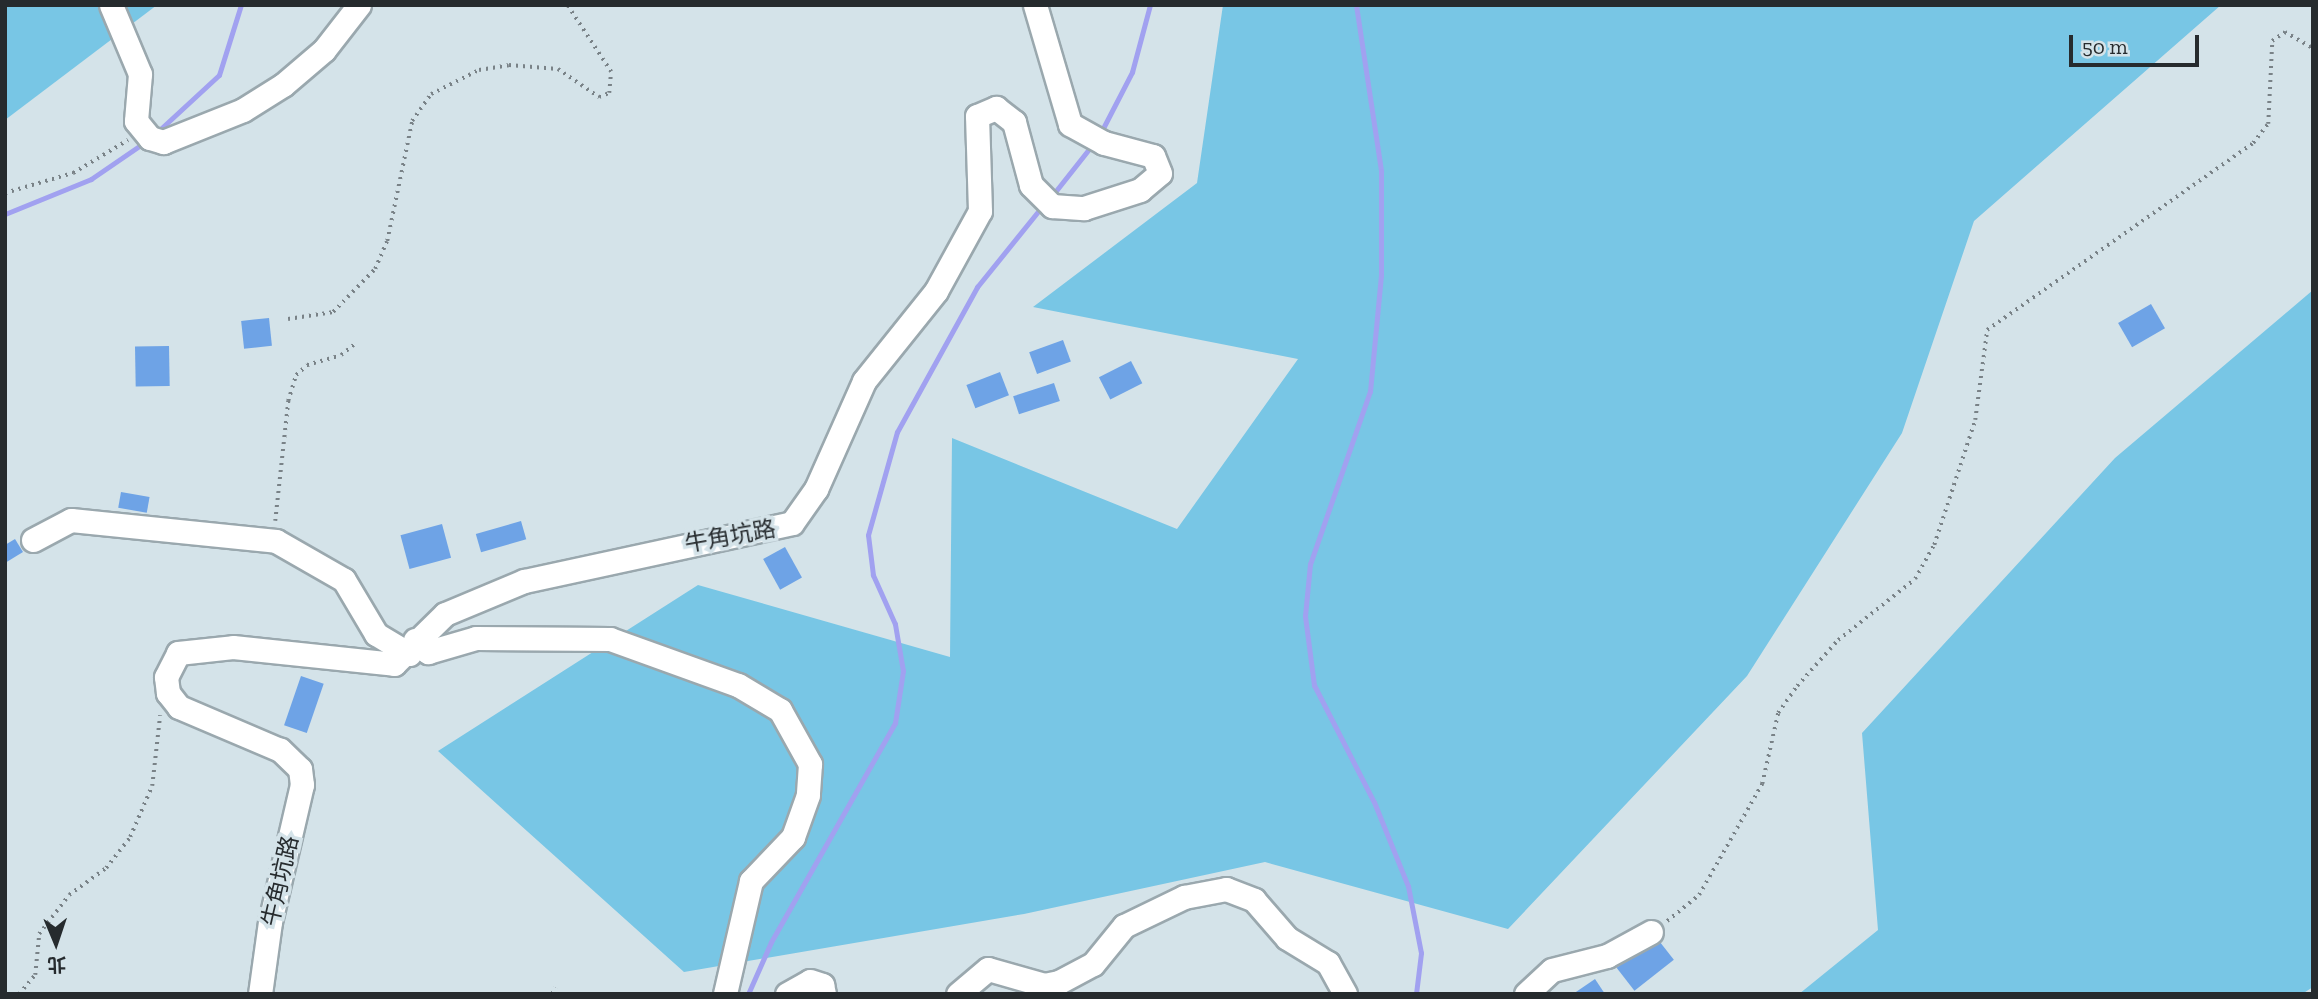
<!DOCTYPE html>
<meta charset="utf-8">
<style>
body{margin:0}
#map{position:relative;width:2318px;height:999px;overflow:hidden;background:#d4e3e9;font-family:"Zilla Slab","Noto Sans TC",serif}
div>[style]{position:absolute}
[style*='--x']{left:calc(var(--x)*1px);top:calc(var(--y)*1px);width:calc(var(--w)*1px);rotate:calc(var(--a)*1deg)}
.green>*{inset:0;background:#78c6e5}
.stream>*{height:5px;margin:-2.5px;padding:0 2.5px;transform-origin:2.5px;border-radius:2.5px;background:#a1a1f0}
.building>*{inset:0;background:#6ea3e6;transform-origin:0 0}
.path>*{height:3.5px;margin-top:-1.75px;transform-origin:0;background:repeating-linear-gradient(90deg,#798287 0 2px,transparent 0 7px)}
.roads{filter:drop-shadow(2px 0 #9aa8ae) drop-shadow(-2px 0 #9aa8ae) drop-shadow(0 2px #9aa8ae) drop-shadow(0 -2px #9aa8ae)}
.minor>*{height:23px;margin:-11.5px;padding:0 11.5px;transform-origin:11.5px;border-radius:11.5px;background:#fff}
span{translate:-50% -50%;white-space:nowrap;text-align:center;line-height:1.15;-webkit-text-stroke:7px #d4e3e9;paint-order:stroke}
.street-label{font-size:23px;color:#262b2e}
.frame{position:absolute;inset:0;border:7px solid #262b2e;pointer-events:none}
.north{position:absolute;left:21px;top:908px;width:70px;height:70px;-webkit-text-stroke:5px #d4e3e9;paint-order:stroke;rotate:178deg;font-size:19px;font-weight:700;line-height:28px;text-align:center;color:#262b2e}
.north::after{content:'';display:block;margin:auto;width:24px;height:32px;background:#262b2e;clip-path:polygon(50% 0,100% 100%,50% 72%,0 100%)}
.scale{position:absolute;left:2069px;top:35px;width:130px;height:32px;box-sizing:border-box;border:4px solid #262b2e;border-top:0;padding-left:9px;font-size:21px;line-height:24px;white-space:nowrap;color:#262b2e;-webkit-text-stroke:5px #d4e3e9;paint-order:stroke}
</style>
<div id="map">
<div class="green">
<i style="clip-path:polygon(5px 5px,157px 5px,5px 120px)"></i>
<i style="clip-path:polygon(1223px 5px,2221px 5px,1974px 221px,1902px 433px,1747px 676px,1508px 929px,1265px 862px,1024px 914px,684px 972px,438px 751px,698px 585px,950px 657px,952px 438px,1177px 529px,1298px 359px,1033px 307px,1197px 183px)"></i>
<i style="clip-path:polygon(2313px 290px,2313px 987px,2302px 994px,1799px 994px,1878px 930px,1862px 733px,2115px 458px)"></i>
</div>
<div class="stream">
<i style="--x:1356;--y:5;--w:168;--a:81.4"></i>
<i style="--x:1381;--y:171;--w:104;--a:90"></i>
<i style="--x:1381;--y:275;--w:117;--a:95.4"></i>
<i style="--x:1370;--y:391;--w:183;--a:109.1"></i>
<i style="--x:1310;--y:564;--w:52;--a:95.5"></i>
<i style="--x:1305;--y:616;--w:70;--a:82.6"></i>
<i style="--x:1314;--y:685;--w:131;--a:62.9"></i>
<i style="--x:1374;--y:802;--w:91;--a:68"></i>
<i style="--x:1408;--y:886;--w:68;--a:79"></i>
<i style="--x:1421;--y:953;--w:41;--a:97"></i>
<i style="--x:155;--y:134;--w:87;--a:-42.7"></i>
<i style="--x:219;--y:75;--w:73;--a:-72.6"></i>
<i style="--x:1100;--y:134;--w:70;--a:-62.7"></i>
<i style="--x:1132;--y:72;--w:69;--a:-75"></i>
<i style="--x:1051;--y:197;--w:66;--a:-51.7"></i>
<i style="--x:5;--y:214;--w:93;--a:-22.1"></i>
<i style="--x:91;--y:179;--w:65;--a:-34.4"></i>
<i style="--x:748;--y:994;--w:57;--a:-66.1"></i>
<i style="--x:771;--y:942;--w:252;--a:-60.5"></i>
<i style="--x:895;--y:723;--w:53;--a:-81.3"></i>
<i style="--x:903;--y:671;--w:48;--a:-99.7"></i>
<i style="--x:895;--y:624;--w:54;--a:-114.2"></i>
<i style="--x:873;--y:575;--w:40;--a:-97.1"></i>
<i style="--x:868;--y:535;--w:107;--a:-74.3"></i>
<i style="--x:897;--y:432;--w:166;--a:-61.1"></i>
<i style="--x:977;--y:287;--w:107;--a:-51.1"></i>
</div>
<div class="building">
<i style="left:2151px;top:304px;width:28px;height:38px;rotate:60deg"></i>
<i style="left:269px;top:318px;width:28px;height:28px;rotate:84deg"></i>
<i style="left:1063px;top:340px;width:23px;height:36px;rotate:70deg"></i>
<i style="left:169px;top:346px;width:40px;height:34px;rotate:89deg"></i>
<i style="left:1131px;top:361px;width:25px;height:36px;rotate:63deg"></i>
<i style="left:1000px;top:372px;width:25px;height:36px;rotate:69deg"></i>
<i style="left:1054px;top:383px;width:19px;height:43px;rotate:72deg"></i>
<i style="left:121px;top:492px;width:29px;height:16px;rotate:10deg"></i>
<i style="left:521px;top:521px;width:19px;height:47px;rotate:74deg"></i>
<i style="left:442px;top:524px;width:35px;height:43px;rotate:75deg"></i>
<i style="clip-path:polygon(15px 539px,23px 552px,5px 563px,5px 545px)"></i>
<i style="left:785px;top:547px;width:35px;height:25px;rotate:61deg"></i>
<i style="left:301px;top:676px;width:24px;height:52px;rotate:19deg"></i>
<i style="left:1656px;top:937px;width:29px;height:50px;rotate:52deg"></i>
<i style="clip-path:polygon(1595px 979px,1605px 994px,1573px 994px)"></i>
</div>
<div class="path">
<i style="--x:5;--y:193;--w:71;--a:-16.4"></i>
<i style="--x:73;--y:173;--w:64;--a:-31"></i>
<i style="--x:288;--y:319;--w:46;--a:-8.8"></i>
<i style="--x:333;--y:312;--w:60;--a:-45.7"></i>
<i style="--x:375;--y:269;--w:30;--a:-67"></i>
<i style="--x:387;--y:241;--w:123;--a:-78.2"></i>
<i style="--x:412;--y:121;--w:33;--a:-55"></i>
<i style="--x:431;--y:94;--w:54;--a:-26.6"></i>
<i style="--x:479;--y:70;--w:30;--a:-9"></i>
<i style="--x:509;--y:65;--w:49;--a:4.7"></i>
<i style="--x:558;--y:69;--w:50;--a:34.3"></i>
<i style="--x:599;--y:97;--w:11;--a:-22"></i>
<i style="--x:609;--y:93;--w:21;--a:-85"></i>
<i style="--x:611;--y:72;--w:80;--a:-123.3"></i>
<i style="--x:275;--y:521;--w:121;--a:-83.8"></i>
<i style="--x:288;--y:401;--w:27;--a:-73"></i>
<i style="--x:296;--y:375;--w:15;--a:-42"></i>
<i style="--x:307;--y:365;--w:35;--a:-16"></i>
<i style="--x:341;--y:355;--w:19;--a:-39"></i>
<i style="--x:1667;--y:921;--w:41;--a:-39.1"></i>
<i style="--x:1699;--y:895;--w:128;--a:-60.4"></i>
<i style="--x:1762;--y:784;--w:73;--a:-77.3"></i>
<i style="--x:1778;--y:713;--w:33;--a:-55"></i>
<i style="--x:1797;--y:686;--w:62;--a:-48.3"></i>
<i style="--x:1838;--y:640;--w:98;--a:-38.4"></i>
<i style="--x:1915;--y:579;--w:39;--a:-61"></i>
<i style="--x:1934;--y:545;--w:132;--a:-71.8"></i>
<i style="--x:1975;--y:420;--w:91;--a:-82.4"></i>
<i style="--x:1987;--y:330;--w:325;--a:-35.1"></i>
<i style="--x:2253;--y:143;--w:24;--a:-52"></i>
<i style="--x:2268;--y:124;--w:83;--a:-87.2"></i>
<i style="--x:2272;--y:41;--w:16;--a:-35"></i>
<i style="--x:2285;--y:32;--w:32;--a:30"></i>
<i style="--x:19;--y:994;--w:25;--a:-50"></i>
<i style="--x:35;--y:975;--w:41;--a:-84.4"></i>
<i style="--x:39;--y:934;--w:49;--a:-52.4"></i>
<i style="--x:69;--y:895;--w:46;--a:-36.1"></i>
<i style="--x:106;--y:868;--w:39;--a:-52"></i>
<i style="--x:130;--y:837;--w:56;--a:-66.7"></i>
<i style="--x:152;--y:786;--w:71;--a:-83.6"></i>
<i style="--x:552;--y:994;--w:7;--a:-63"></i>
</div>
<div class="roads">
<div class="minor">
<i style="--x:111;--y:5;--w:75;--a:67.2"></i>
<i style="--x:140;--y:74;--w:47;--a:94.9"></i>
<i style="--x:136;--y:121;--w:22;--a:51"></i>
<i style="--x:150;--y:138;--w:14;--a:17"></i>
<i style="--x:163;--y:142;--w:86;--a:-21.8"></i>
<i style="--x:243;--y:110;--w:47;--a:-32"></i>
<i style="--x:283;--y:85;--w:54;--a:-40.5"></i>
<i style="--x:324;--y:50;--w:57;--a:-52.1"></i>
<i style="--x:33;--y:540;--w:43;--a:-27.8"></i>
<i style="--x:71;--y:520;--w:206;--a:5.8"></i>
<i style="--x:276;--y:541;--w:78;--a:29.8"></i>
<i style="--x:344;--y:580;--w:63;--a:59.3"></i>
<i style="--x:376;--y:634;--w:39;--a:31"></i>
<i style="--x:415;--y:640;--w:18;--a:43"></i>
<i style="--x:428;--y:652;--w:50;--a:-16.3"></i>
<i style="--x:476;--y:638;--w:134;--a:0.4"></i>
<i style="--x:610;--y:639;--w:136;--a:19.8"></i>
<i style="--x:738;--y:685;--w:49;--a:30.8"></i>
<i style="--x:780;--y:710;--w:62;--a:60.9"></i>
<i style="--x:810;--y:764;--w:31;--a:94"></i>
<i style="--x:808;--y:795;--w:45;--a:109.7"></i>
<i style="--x:793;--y:837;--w:61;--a:133.7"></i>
<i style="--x:751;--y:881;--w:116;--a:103"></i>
<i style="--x:260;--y:994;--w:73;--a:-82.1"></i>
<i style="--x:270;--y:922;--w:141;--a:-76.9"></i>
<i style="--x:302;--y:785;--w:16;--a:-97"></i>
<i style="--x:300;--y:769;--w:28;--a:-136"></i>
<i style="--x:280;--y:750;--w:110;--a:-156.9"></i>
<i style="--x:179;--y:707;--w:18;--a:-128"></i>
<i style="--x:168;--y:693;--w:16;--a:-97"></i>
<i style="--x:166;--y:677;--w:27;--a:-63"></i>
<i style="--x:178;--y:653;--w:55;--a:-6.2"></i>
<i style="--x:233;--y:647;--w:162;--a:6"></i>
<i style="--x:394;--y:664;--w:71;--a:-44.4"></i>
<i style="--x:445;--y:614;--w:86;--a:-22.7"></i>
<i style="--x:524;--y:581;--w:274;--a:-12.2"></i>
<i style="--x:792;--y:523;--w:42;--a:-54.8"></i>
<i style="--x:816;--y:489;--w:118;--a:-66"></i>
<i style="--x:864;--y:381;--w:115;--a:-51.3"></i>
<i style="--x:936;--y:291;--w:91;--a:-61.2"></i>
<i style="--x:980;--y:211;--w:95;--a:-91.8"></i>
<i style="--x:977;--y:116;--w:21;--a:-23"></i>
<i style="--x:996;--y:108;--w:23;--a:38"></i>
<i style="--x:1014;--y:122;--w:65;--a:74.9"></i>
<i style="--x:1031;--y:185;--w:30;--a:45"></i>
<i style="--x:1052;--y:206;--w:32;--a:4"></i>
<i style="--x:1084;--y:208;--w:59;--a:-17.8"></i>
<i style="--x:1140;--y:190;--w:26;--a:-40"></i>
<i style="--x:1160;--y:173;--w:18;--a:-112"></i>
<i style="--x:1153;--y:156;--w:51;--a:-165.1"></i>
<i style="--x:1104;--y:143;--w:39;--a:-151"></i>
<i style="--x:1070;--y:124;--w:124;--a:-106.4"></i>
<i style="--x:787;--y:994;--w:26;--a:-29"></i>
<i style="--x:810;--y:981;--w:13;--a:18"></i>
<i style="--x:822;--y:985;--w:9;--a:77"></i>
<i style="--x:958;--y:994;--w:39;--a:-40"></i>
<i style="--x:988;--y:969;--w:58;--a:15.9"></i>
<i style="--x:1044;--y:985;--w:15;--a:-11"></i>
<i style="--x:1059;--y:982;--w:38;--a:-28"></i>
<i style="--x:1093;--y:964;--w:49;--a:-50.8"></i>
<i style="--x:1124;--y:926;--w:67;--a:-25.8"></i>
<i style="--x:1184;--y:897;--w:43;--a:-10.8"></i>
<i style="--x:1226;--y:889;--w:30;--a:21"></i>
<i style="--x:1254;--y:900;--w:50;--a:49"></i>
<i style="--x:1287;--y:938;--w:48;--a:31.4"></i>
<i style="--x:1328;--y:963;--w:35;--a:61"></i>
<i style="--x:1526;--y:994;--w:35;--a:-43"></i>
<i style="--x:1552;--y:970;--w:57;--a:-14.3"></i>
<i style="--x:1607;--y:956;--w:50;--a:-28.6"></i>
</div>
</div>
<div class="street-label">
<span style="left:730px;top:536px;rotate:-10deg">牛角坑路</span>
<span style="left:280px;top:881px;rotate:-77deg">牛角坑路</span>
</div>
<div class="frame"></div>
<div class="north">北</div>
<div class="scale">50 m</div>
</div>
